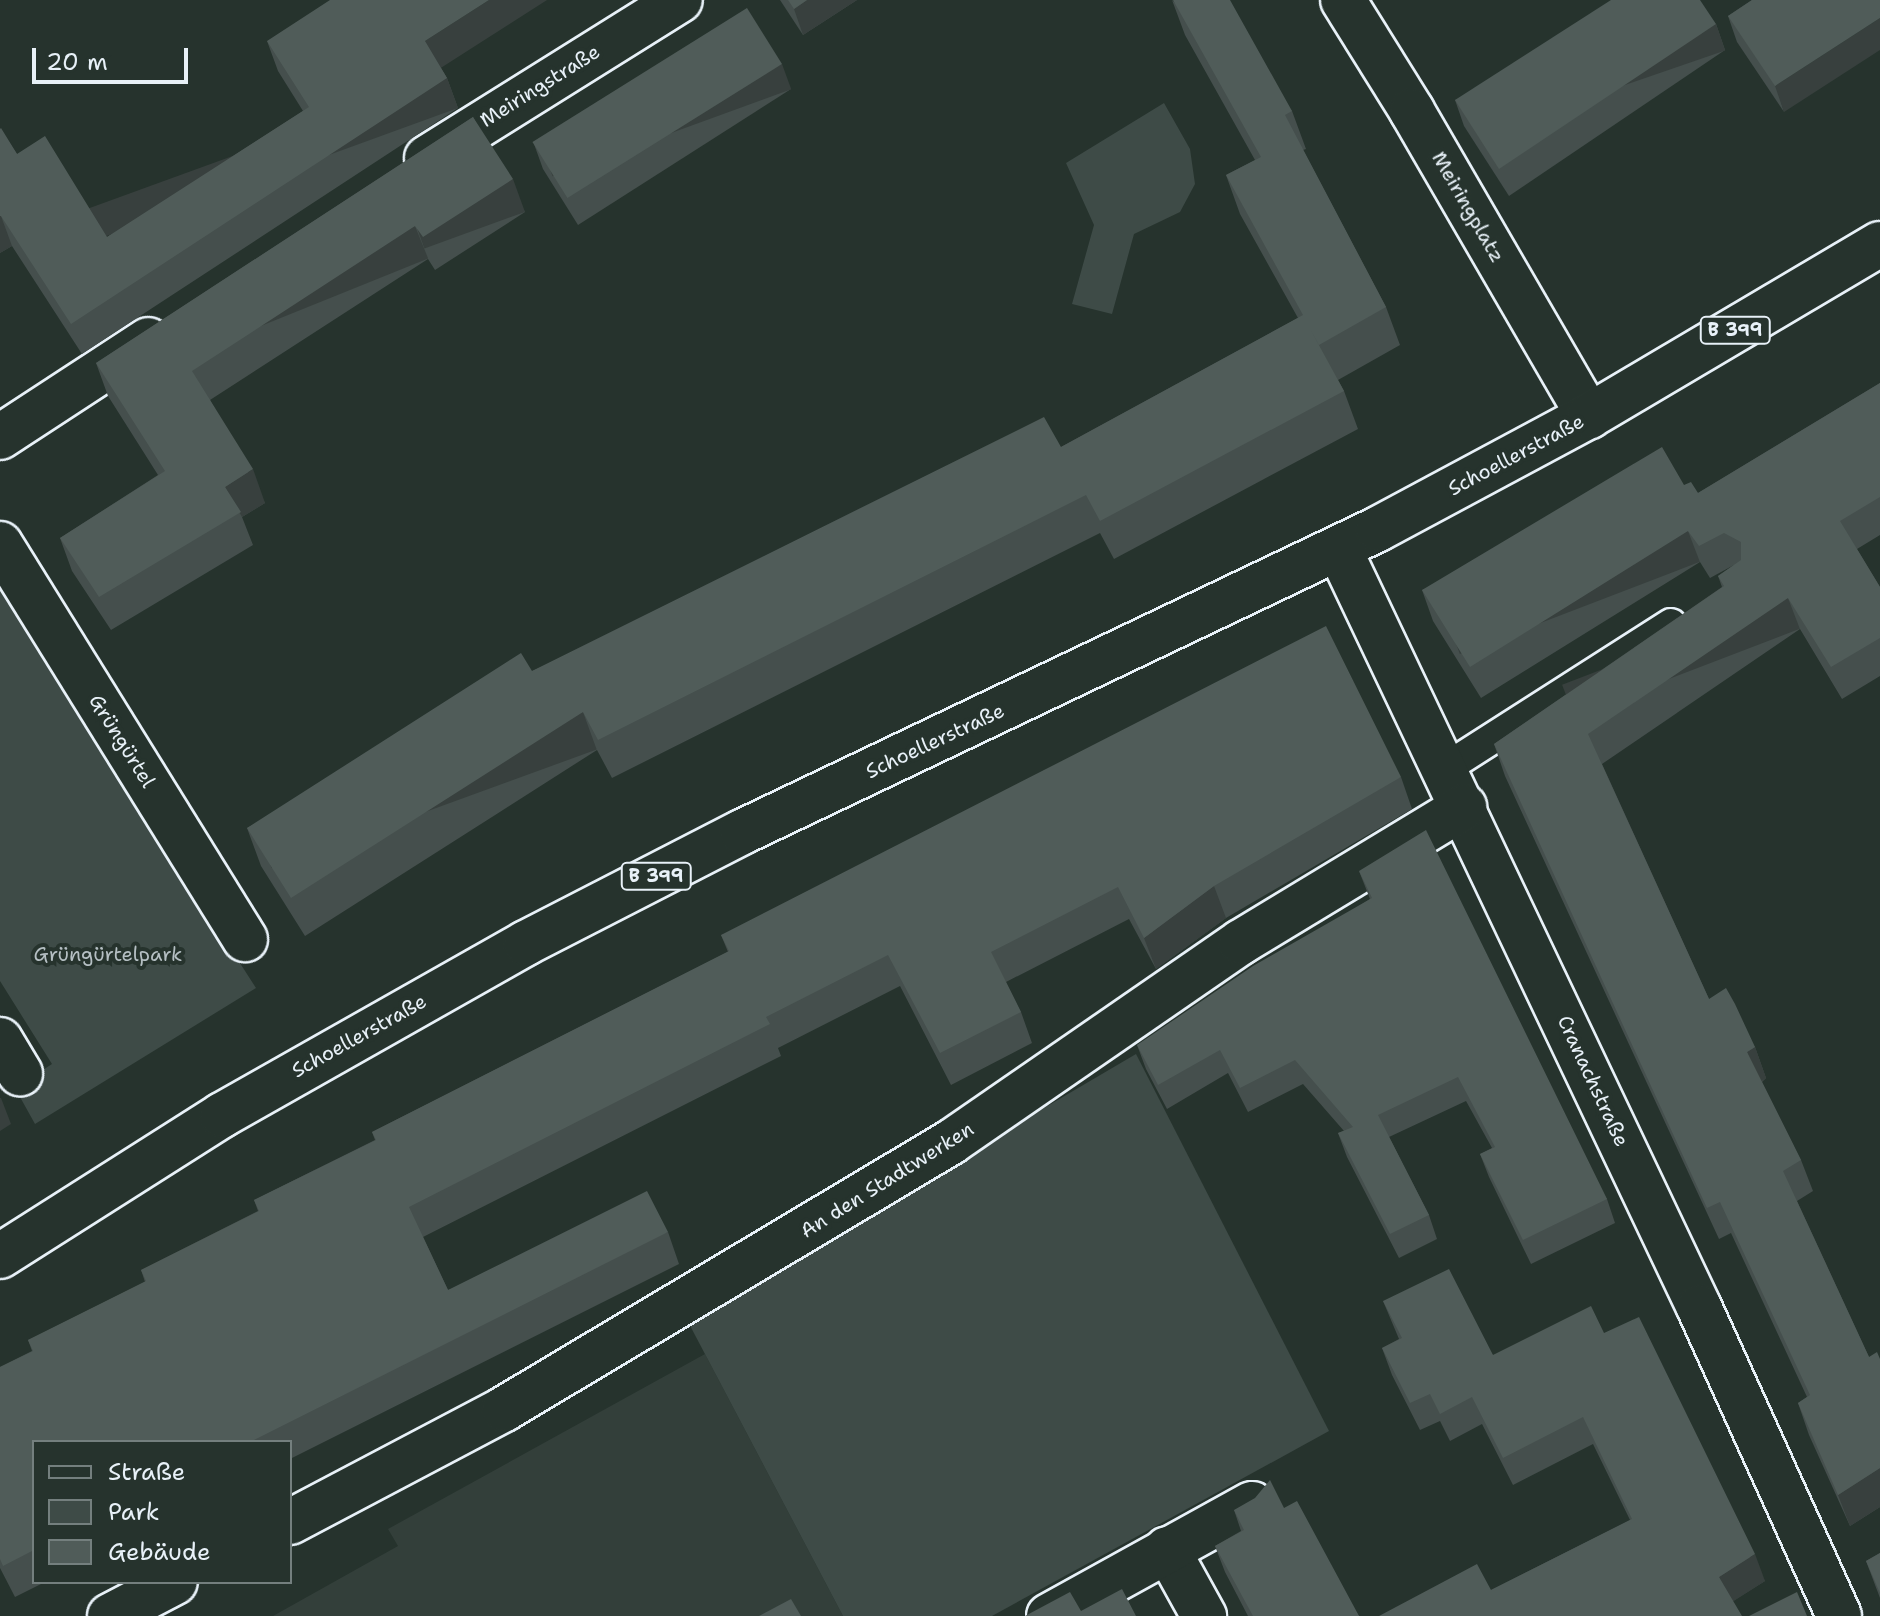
<!DOCTYPE html>
<meta charset="utf-8">
<style>
body{margin:0}
#map{position:relative;width:1880px;height:1616px;overflow:hidden;background:#26332d;font-family:"Shantell Sans",sans-serif}
div>[style]{position:absolute}
[style*='--x']{left:calc(var(--x)*1px);top:calc(var(--y)*1px);width:calc(var(--w)*1px);rotate:calc(var(--a)*1deg)}
.built>*{inset:0;background:#333f3a}
.green>*{inset:0;background:#3e4b47}
.roads{filter:drop-shadow(2px 0 #e8f1f8) drop-shadow(-2px 0 #e8f1f8) drop-shadow(0 2px #e8f1f8) drop-shadow(0 -2px #e8f1f8)}
.service>*{height:30px;margin:-15px;padding:0 15px;transform-origin:15px;border-radius:15px;background:#26332d}
.minor>*{height:44px;margin:-22px;padding:0 22px;transform-origin:22px;border-radius:22px;background:#26332d}
.primary>*{height:44px;margin:-22px;padding:0 22px;transform-origin:22px;border-radius:22px;background:#26332d}
.wall>*{inset:0;background:#454f4d}
.shaded-wall>*{inset:0;background:#38403e;transform-origin:0 0}
.building>*{inset:0;background:#505c59;transform-origin:0 0}
span{translate:-50% -50%;white-space:nowrap;text-align:center;line-height:1.15;-webkit-text-stroke:8px #26332d;paint-order:stroke}
.shield-label span{padding:2px 6px;background:#26332d;border:2px solid;border-radius:6px;-webkit-text-stroke-width:0}
.shield-label{font-size:18px;color:#e8f1f8;font-weight:700}
.street-label{font-size:20px;color:#e8f1f8}
.park-label{font-size:20px;color:#b5bfc3}
.legend{position:absolute;left:32px;top:1440px;width:260px;height:144px;box-sizing:border-box;background:#26332d;border:2px solid #747f7e;margin:0;padding:10px 14px;list-style:none;font-size:24px;color:#e8f1f8}
.legend li{display:flex;align-items:center;gap:16px;height:40px}
.legend b{width:40px;border:2px solid #747f7e}
.scale{position:absolute;left:32px;top:48px;width:156px;height:36px;box-sizing:border-box;border:4px solid #e8f1f8;border-top:0;padding-left:10px;font-size:24px;line-height:28px;white-space:nowrap;color:#e8f1f8;-webkit-text-stroke:6px #26332d;paint-order:stroke}
</style>
<div id="map">
<div class="built">
<i style="clip-path:polygon(705px 1354px,843px 1616px,273px 1616px,398px 1546px,388px 1529px)"></i>
</div>
<div class="green">
<i style="clip-path:polygon(1164px 103px,1190px 149px,1195px 184px,1180px 212px,1134px 234px,1112px 314px,1072px 304px,1094px 225px,1066px 163px)"></i>
<i style="clip-path:polygon(0 590px,256px 988px,35px 1124px,15px 1088px,52px 1064px,0 981px)"></i>
<i style="clip-path:polygon(1136px 1054px,1329px 1431px,992px 1616px,843px 1616px,686px 1318px)"></i>
</div>
<div class="roads">
<div class="service">
<i style="--x:1446;--y:768;--w:267;--a:-32.6"></i>
</div>
<div class="minor">
<i style="--x:1343;--y:0;--w:131;--a:58.1"></i>
<i style="--x:1412;--y:111;--w:353;--a:59.9"></i>
<i style="--x:427;--y:158;--w:298;--a:-32"></i>
<i style="--x:0;--y:437;--w:177;--a:-33.2"></i>
<i style="--x:0;--y:544;--w:465;--a:58.2"></i>
<i style="--x:1339;--y:549;--w:839;--a:64.6"></i>
<i style="--x:1699;--y:1307;--w:339;--a:65.6"></i>
<i style="--x:0;--y:1040;--w:39;--a:59"></i>
<i style="--x:290;--y:1522;--w:242;--a:-27.8"></i>
<i style="--x:504;--y:1409;--w:521;--a:-30.85"></i>
<i style="--x:951;--y:1142;--w:352;--a:-34.6"></i>
<i style="--x:1241;--y:942;--w:261;--a:-31.2"></i>
<i style="--x:1167;--y:1549;--w:77;--a:61.1"></i>
<i style="--x:110;--y:1616;--w:73;--a:-27.6"></i>
<i style="--x:1049;--y:1616;--w:232;--a:-28.9"></i>
</div>
<div class="primary">
<i style="--x:0;--y:1256;--w:263;--a:-32.4"></i>
<i style="--x:222;--y:1115;--w:349;--a:-29.5"></i>
<i style="--x:526;--y:943;--w:243;--a:-27.2"></i>
<i style="--x:742;--y:832;--w:704;--a:-25.47"></i>
<i style="--x:1378;--y:529;--w:239;--a:-28.2"></i>
<i style="--x:1589;--y:416;--w:338;--a:-30.6"></i>
</div>
</div>
<div class="wall">
<i style="clip-path:polygon(780px 0,857px 0,803px 35px)"></i>
<i style="clip-path:polygon(1172px 0,1292px 111px,1306px 149px,1303px 150px,1386px 307px,1400px 345px,1338px 380px,1344px 391px,1358px 429px,1114px 559px,1100px 533px,612px 778px,597px 750px,305px 936px,261px 866px,247px 828px,532px 671px,1061px 447px,1298px 318px,1240px 214px,1226px 175px,1255px 160px,1185px 35px)"></i>
<i style="clip-path:polygon(1752px 0,1784px 112px,1737px 42px,1728px 16px)"></i>
<i style="clip-path:polygon(1716px 24px,1725px 50px,1509px 196px,1464px 126px,1455px 100px)"></i>
<i style="clip-path:polygon(267px 41px,441px 68px,447px 78px,458px 108px,82px 354px,12px 246px,0 253px,0 129px,17px 154px,107px 237px,303px 111px,278px 71px)"></i>
<i style="clip-path:polygon(791px 89px,578px 225px,543px 169px,534px 144px)"></i>
<i style="clip-path:polygon(473px 117px,525px 212px,435px 270px,428px 259px,210px 400px,265px 503px,242px 517px,253px 545px,111px 630px,72px 571px,60px 538px,158px 475px,108px 396px,96px 363px)"></i>
<i style="clip-path:polygon(1880px 383px,1880px 535px,1857px 549px,1880px 587px,1880px 676px,1842px 699px,1800px 629px,1602px 764px,1709px 999px,1755px 1047px,1766px 1078px,1762px 1082px,1801px 1160px,1813px 1191px,1797px 1201px,1869px 1357px,1880px 1359px,1880px 1507px,1850px 1526px,1809px 1435px,1798px 1403px,1807px 1397px,1731px 1233px,1719px 1239px,1505px 776px,1494px 744px,1722px 587px,1718px 576px,1734px 565px,1710px 578px,1700px 562px,1481px 698px,1433px 621px,1422px 590px,1684px 485px,1698px 493px)"></i>
<i style="clip-path:polygon(1401px 777px,1412px 809px,1226px 918px,1156px 969px,1129px 919px,1006px 982px,1021px 1012px,1032px 1043px,951px 1085px,900px 986px,778px 1048px,781px 1056px,423px 1237px,448px 1290px,668px 1232px,679px 1264px,290px 1459px,290px 1442px,34px 1442px,34px 1582px,45px 1582px,15px 1597px,0 1568px,0 1367px,32px 1351px,28px 1340px,145px 1282px,141px 1270px,258px 1211px,254px 1200px,375px 1140px,372px 1132px,728px 952px,721px 935px)"></i>
<i style="clip-path:polygon(1359px 871px,1607px 1199px,1615px 1223px,1531px 1264px,1489px 1177px,1480px 1154px,1492px 1148px,1466px 1101px,1389px 1137px,1429px 1215px,1437px 1239px,1399px 1258px,1347px 1157px,1338px 1133px,1344px 1131px,1303px 1084px,1248px 1112px,1228px 1073px,1167px 1109px,1146px 1069px,1137px 1045px,1370px 899px)"></i>
<i style="clip-path:polygon(1383px 1301px,1493px 1355px,1604px 1333px,1765px 1581px,1733px 1601px,1491px 1590px,1630px 1520px,1593px 1444px,1513px 1485px,1482px 1424px,1450px 1441px,1440px 1421px,1420px 1430px,1392px 1375px,1382px 1348px,1399px 1339px)"></i>
<i style="clip-path:polygon(1284px 1508px,1359px 1616px,1248px 1616px,1225px 1572px,1215px 1546px,1241px 1531px,1234px 1510px)"></i>
<i style="clip-path:polygon(1880px 1553px,1880px 1598px,1866px 1561px)"></i>
</div>
<div class="shaded-wall">
<i style="clip-path:polygon(489px 0,547px 0,436px 71px,425px 41px)"></i>
<i style="clip-path:polygon(807px 0,857px 0,803px 35px,794px 9px)"></i>
<i style="clip-path:polygon(1880px 18px,1880px 50px,1784px 112px,1775px 86px)"></i>
<i style="left:1716px;top:24px;width:28px;height:261px;rotate:71deg"></i>
<i style="left:782px;top:64px;width:27px;height:254px;rotate:70deg"></i>
<i style="left:447px;top:78px;width:32px;height:449px;rotate:70deg"></i>
<i style="left:513px;top:179px;width:35px;height:107px;rotate:70deg"></i>
<i style="clip-path:polygon(0 216px,1px 216px,12px 246px,0 253px)"></i>
<i style="left:415px;top:226px;width:35px;height:266px;rotate:68deg"></i>
<i style="clip-path:polygon(253px 469px,265px 503px,242px 517px,225px 487px)"></i>
<i style="left:1688px;top:531px;width:33px;height:257px;rotate:69deg"></i>
<i style="left:1788px;top:598px;width:33px;height:242px;rotate:69deg"></i>
<i style="left:583px;top:712px;width:40px;height:346px;rotate:70deg"></i>
<i style="clip-path:polygon(1214px 886px,1226px 918px,1156px 969px,1144px 938px)"></i>
<i style="clip-path:polygon(1755px 1047px,1766px 1078px,1758px 1084px,1747px 1052px)"></i>
<i style="clip-path:polygon(0 1098px,1px 1098px,11px 1124px,0 1131px)"></i>
<i style="clip-path:polygon(1880px 1468px,1880px 1507px,1850px 1526px,1838px 1495px)"></i>
<i style="clip-path:polygon(1755px 1554px,1765px 1581px,1729px 1604px,1719px 1577px)"></i>
</div>
<div class="building">
<i style="clip-path:polygon(330px 0,489px 0,425px 41px,447px 78px,71px 324px,1px 216px,0 216px,0 129px,1px 128px,17px 154px,45px 136px,107px 237px,309px 107px,267px 41px)"></i>
<i style="clip-path:polygon(788px 0,807px 0,794px 9px)"></i>
<i style="clip-path:polygon(1173px 0,1230px 0,1292px 111px,1285px 115px,1386px 307px,1319px 345px,1309px 327px,1344px 391px,1100px 521px,1086px 495px,598px 740px,583px 712px,291px 898px,247px 828px,521px 653px,532px 671px,1044px 417px,1061px 447px,1303px 315px,1226px 175px,1261px 157px)"></i>
<i style="clip-path:polygon(1611px 0,1700px 0,1716px 24px,1499px 169px,1455px 100px)"></i>
<i style="clip-path:polygon(1752px 0,1880px 0,1880px 18px,1775px 86px,1728px 16px)"></i>
<i style="left:747px;top:8px;width:66px;height:253px;rotate:58deg"></i>
<i style="clip-path:polygon(473px 117px,513px 179px,423px 237px,415px 226px,192px 371px,253px 469px,225px 487px,241px 512px,99px 597px,60px 538px,165px 471px,96px 363px)"></i>
<i style="clip-path:polygon(1880px 383px,1880px 497px,1840px 521px,1880px 587px,1880px 638px,1831px 667px,1788px 598px,1588px 734px,1709px 999px,1726px 988px,1735px 1004px,1755px 1047px,1747px 1052px,1801px 1160px,1783px 1171px,1869px 1357px,1877px 1352px,1880px 1359px,1880px 1468px,1838px 1495px,1798px 1403px,1810px 1395px,1720px 1202px,1707px 1208px,1494px 744px,1724px 586px,1718px 576px,1741px 560px,1741px 542px,1724px 533px,1699px 546px,1688px 531px,1470px 667px,1422px 590px,1662px 447px,1684px 485px,1691px 482px,1698px 493px)"></i>
<i style="clip-path:polygon(1326px 626px,1401px 777px,1214px 886px,1144px 938px,1118px 887px,991px 952px,1021px 1012px,940px 1053px,888px 955px,766px 1017px,770px 1024px,409px 1207px,448px 1290px,647px 1191px,668px 1232px,250px 1442px,34px 1442px,34px 1550px,3px 1566px,0 1559px,0 1367px,33px 1351px,28px 1340px,146px 1281px,141px 1270px,259px 1211px,254px 1200px,376px 1140px,372px 1132px,729px 951px,721px 935px)"></i>
<i style="clip-path:polygon(1426px 830px,1607px 1199px,1523px 1240px,1480px 1154px,1495px 1147px,1458px 1077px,1378px 1115px,1429px 1215px,1390px 1234px,1338px 1133px,1353px 1127px,1295px 1060px,1240px 1088px,1220px 1050px,1158px 1085px,1137px 1045px,1253px 966px,1372px 898px,1359px 871px)"></i>
<i style="clip-path:polygon(1449px 1269px,1493px 1355px,1591px 1306px,1604px 1333px,1639px 1317px,1755px 1554px,1719px 1577px,1742px 1616px,1379px 1616px,1477px 1564px,1491px 1590px,1632px 1519px,1583px 1417px,1503px 1458px,1472px 1397px,1440px 1414px,1430px 1394px,1410px 1403px,1382px 1348px,1402px 1338px,1383px 1301px)"></i>
<i style="clip-path:polygon(1270px 1480px,1284px 1508px,1297px 1501px,1359px 1616px,1253px 1616px,1215px 1546px,1244px 1530px,1234px 1510px,1255px 1498px)"></i>
<i style="clip-path:polygon(1880px 1553px,1880px 1593px,1866px 1561px)"></i>
<i style="clip-path:polygon(1122px 1589px,1136px 1616px,1025px 1616px,1070px 1592px,1081px 1611px)"></i>
<i style="clip-path:polygon(1797px 1592px,1807px 1616px,1749px 1616px)"></i>
<i style="clip-path:polygon(791px 1599px,801px 1616px,759px 1616px)"></i>
</div>
<div class="shield-label">
<span style="left:1735px;top:330px">B 399</span>
<span style="left:656px;top:876px">B 399</span>
</div>
<div class="street-label">
<span style="left:540px;top:86px;rotate:-32deg">Meiringstraße</span>
<span style="left:1468px;top:207px;rotate:60deg">Meiringplatz</span>
<span style="left:1516px;top:455px;rotate:-28deg">Schoellerstraße</span>
<span style="left:122px;top:741px;rotate:58deg">Grüngürtel</span>
<span style="left:935px;top:741px;rotate:-25deg">Schoellerstraße</span>
<span style="left:359px;top:1036px;rotate:-29deg">Schoellerstraße</span>
<span style="left:1593px;top:1081px;rotate:65deg">Cranachstraße</span>
<span style="left:887px;top:1180px;rotate:-32deg">An den Stadtwerken</span>
</div>
<div class="park-label">
<span style="left:108px;top:954px">Grüngürtelpark</span>
</div>
<ul class="legend">
<li><b style="height:10px;background:#26332d"></b>Straße</li>
<li><b style="height:22px;background:#3e4b47"></b>Park</li>
<li><b style="height:22px;background:#505c59"></b>Gebäude</li>
</ul>
<div class="scale">20 m</div>
</div>
